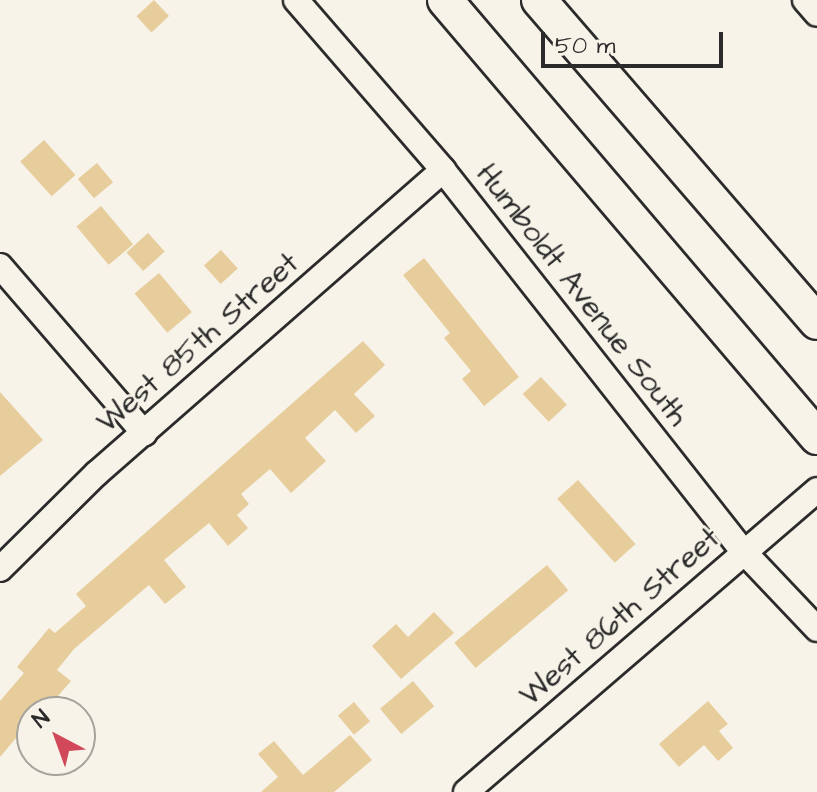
<!DOCTYPE html>
<style>
body{margin:0}
#map{position:relative;width:817px;height:792px;overflow:hidden;background:#f7f3e8;font-family:"Architects Daughter",sans-serif}
div>[style]{position:absolute}
[style*='--x']{left:calc(var(--x)*1px);top:calc(var(--y)*1px);width:calc(var(--w)*1px);rotate:calc(var(--a)*1deg)}
.building>*{inset:0;background:#e7cd9c;transform-origin:0 0}
.roads{filter:drop-shadow(2px 0 #2b2b2b) drop-shadow(-2px 0 #2b2b2b) drop-shadow(0 2px #2b2b2b) drop-shadow(0 -2px #2b2b2b)}
.minor>*{height:24px;margin:-12px;padding:0 12px;transform-origin:12px;border-radius:12px;background:#f7f3e8}
.highway>*{height:34px;margin:-17px;padding:0 17px;transform-origin:17px;border-radius:17px;background:#f7f3e8}
span{translate:-50% -50%;white-space:nowrap;text-align:center;line-height:1.15;-webkit-text-stroke:6px #f7f3e8;paint-order:stroke}
.street-label{font-size:30px;color:#2b2b2b}
.north{position:absolute;left:16px;top:696px;width:80px;height:80px;box-sizing:border-box;background:#f7f3e8;border:2px solid #a5a39c;border-radius:50%;rotate:319deg;font-size:22px;font-weight:700;line-height:32px;text-align:center;color:#2b2b2b}
.north::after{content:'';display:block;margin:auto;width:28px;height:36px;background:#d1495b;clip-path:polygon(50% 0,100% 100%,50% 72%,0 100%)}
.scale{position:absolute;left:541px;top:32px;width:182px;height:36px;box-sizing:border-box;border:4px solid #2b2b2b;border-top:0;padding-left:10px;font-size:24px;line-height:28px;white-space:nowrap;color:#2b2b2b;-webkit-text-stroke:6px #f7f3e8;paint-order:stroke}
</style>
<div id="map">
<div class="building">
<i style="left:154px;top:0;width:22px;height:24px;rotate:47deg"></i>
<i style="left:44px;top:140px;width:47px;height:32px;rotate:48deg"></i>
<i style="left:97px;top:163px;width:25px;height:25px;rotate:50deg"></i>
<i style="left:101px;top:206px;width:50px;height:32px;rotate:50deg"></i>
<i style="left:148px;top:233px;width:25px;height:29px;rotate:48deg"></i>
<i style="left:221px;top:250px;width:25px;height:23px;rotate:48deg"></i>
<i style="clip-path:polygon(424px 258px,519px 377px,484px 406px,462px 379px,471px 371px,444px 338px,450px 333px,403px 275px)"></i>
<i style="left:159px;top:273px;width:51px;height:32px;rotate:50deg"></i>
<i style="clip-path:polygon(363px 341px,385px 365px,354px 394px,375px 416px,356px 433px,335px 410px,305px 438px,326px 461px,291px 493px,270px 469px,241px 494px,249px 504px,237px 515px,248px 528px,228px 546px,209px 523px,164px 560px,186px 587px,165px 604px,149px 585px,74px 649px,57px 670px,71px 681px,44px 712px,32px 712px,32px 719px,0 757px,0 701px,24px 673px,17px 667px,49px 628px,55px 633px,86px 606px,76px 594px)"></i>
<i style="left:541px;top:377px;width:38px;height:25px;rotate:47deg"></i>
<i style="clip-path:polygon(0 392px,43px 440px,0 476px)"></i>
<i style="left:578px;top:480px;width:86px;height:28px;rotate:48deg"></i>
<i style="left:547px;top:565px;width:33px;height:121px;rotate:50deg"></i>
<i style="clip-path:polygon(434px 612px,454px 633px,401px 679px,372px 646px,396px 624px,408px 637px)"></i>
<i style="left:413px;top:681px;width:33px;height:43px;rotate:50deg"></i>
<i style="clip-path:polygon(708px 701px,728px 724px,719px 731px,733px 748px,718px 761px,704px 745px,679px 767px,659px 744px)"></i>
<i style="left:354px;top:702px;width:25px;height:21px;rotate:50deg"></i>
<i style="clip-path:polygon(350px 735px,372px 760px,334px 792px,261px 792px,278px 777px,258px 754px,274px 741px,303px 775px)"></i>
</div>
<div class="roads">
<div class="minor">
<i style="--x:296;--y:0;--w:225;--a:49.1"></i>
<i style="--x:443;--y:170;--w:486;--a:51.8"></i>
<i style="--x:744;--y:552;--w:106;--a:46.5"></i>
<i style="--x:805;--y:0;--w:18;--a:49"></i>
<i style="--x:0;--y:266;--w:221;--a:49.2"></i>
<i style="--x:0;--y:569;--w:136;--a:-44.7"></i>
<i style="--x:97;--y:473;--w:460;--a:-41.2"></i>
<i style="--x:466;--y:792;--w:463;--a:-40.7"></i>
</div>
<div class="highway">
<i style="--x:445;--y:0;--w:574;--a:49.59"></i>
<i style="--x:539;--y:0;--w:425;--a:49.2"></i>
</div>
</div>
<div class="street-label">
<span style="left:582px;top:295px;rotate:52deg">Humboldt Avenue South</span>
<span style="left:198px;top:343px;rotate:-41deg">West 85th Street</span>
<span style="left:620px;top:617px;rotate:-41deg">West 86th Street</span>
</div>
<div class="north">N</div>
<div class="scale">50 m</div>
</div>
